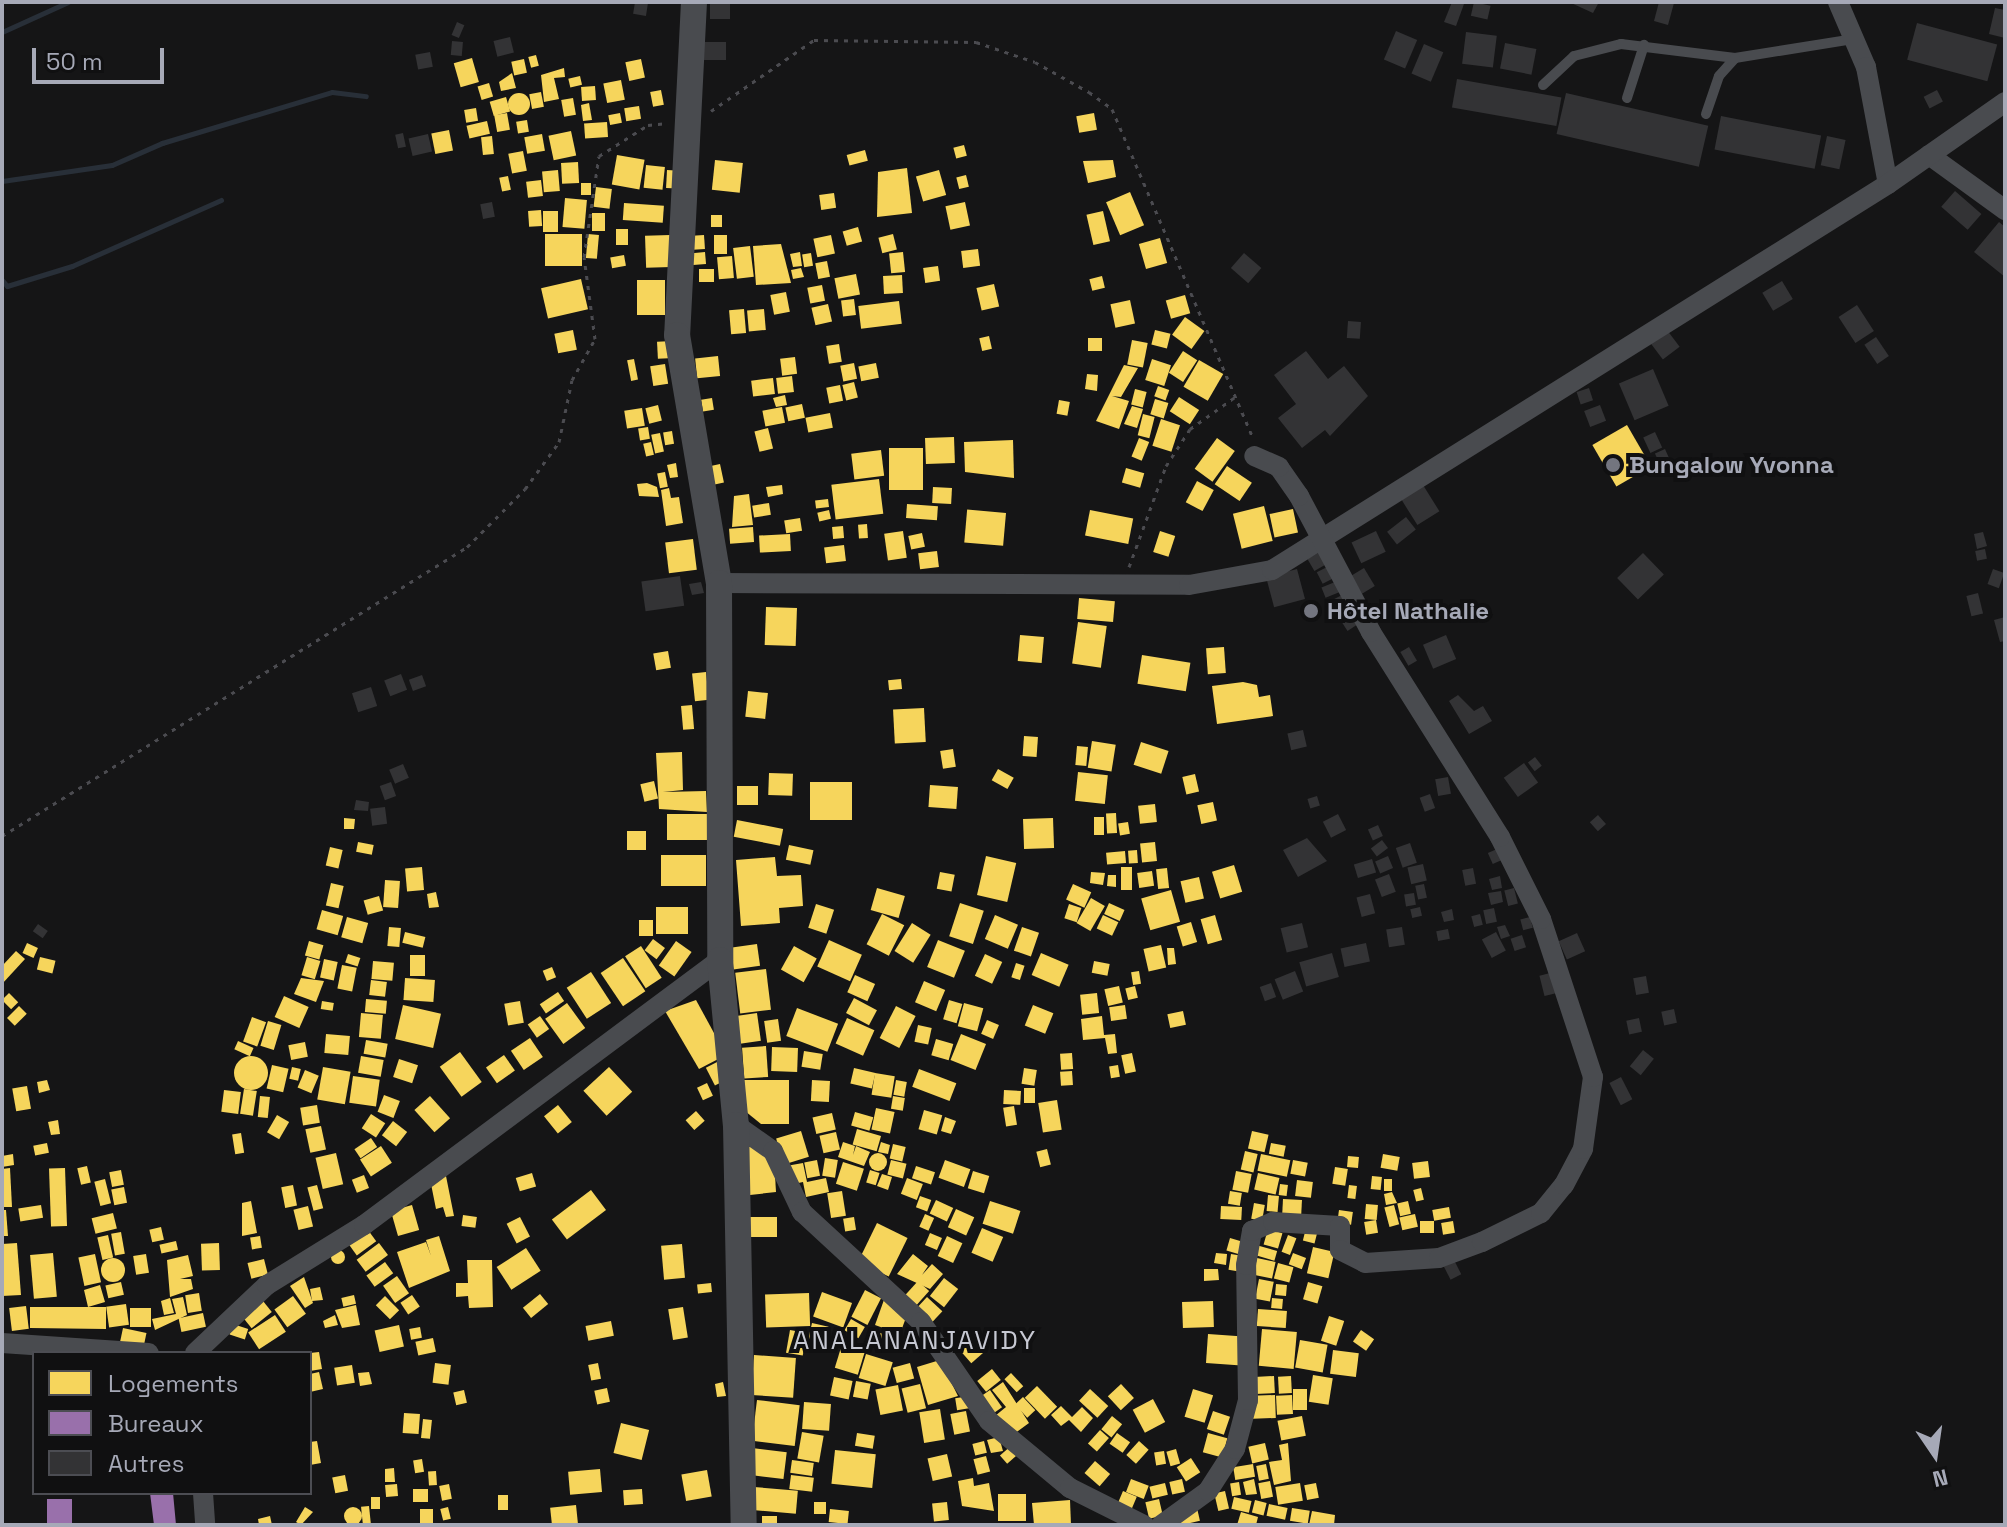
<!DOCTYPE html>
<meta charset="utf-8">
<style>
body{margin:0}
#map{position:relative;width:2007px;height:1527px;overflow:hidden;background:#151516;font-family:"Space Grotesk",sans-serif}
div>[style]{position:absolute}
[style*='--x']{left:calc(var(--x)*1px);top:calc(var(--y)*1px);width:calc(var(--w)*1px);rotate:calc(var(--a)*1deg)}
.homes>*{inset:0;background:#f6d55c;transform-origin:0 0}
.round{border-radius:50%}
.offices>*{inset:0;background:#9970ab;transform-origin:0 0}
.stream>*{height:5px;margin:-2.5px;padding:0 2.5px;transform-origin:2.5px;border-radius:2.5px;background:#282f38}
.building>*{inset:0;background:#333335;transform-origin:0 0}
.path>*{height:3px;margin-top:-1.5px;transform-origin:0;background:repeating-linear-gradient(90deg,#4b4b50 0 4px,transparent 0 10px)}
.service>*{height:10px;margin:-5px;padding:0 5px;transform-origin:5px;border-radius:5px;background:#494b4f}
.minor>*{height:20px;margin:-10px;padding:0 10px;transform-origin:10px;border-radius:10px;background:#494b4f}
.tertiary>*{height:26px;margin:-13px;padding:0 13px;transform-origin:13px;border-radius:13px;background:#494b4f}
.dots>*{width:22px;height:22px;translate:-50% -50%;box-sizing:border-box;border:4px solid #101011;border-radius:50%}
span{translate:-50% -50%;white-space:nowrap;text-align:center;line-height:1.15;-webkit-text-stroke:8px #101011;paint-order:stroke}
.poi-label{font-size:24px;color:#a6a9b7;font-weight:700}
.left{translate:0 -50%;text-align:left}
.neighbourhood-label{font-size:26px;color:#c7c9d3;letter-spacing:2px}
.frame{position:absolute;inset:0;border:4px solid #a6a9b7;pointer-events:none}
.legend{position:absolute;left:32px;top:1351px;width:280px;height:144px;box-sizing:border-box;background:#101011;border:2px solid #4c4d53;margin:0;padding:10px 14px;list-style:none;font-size:24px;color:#a6a9b7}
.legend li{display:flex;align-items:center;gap:16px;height:40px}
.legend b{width:40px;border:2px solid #4c4d53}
.north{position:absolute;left:1895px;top:1415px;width:80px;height:80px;-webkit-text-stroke:6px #101011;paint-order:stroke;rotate:167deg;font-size:22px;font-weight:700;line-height:32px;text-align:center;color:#a6a9b7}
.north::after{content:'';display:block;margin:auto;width:28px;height:36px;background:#a6a9b7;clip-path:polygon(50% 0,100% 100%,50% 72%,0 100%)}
.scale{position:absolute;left:32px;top:48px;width:132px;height:36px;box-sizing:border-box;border:4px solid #a6a9b7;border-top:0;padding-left:10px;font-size:24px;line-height:28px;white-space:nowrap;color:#a6a9b7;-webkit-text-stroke:6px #101011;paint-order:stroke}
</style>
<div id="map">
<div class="homes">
<i style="left:536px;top:55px;width:11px;height:8px;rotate:75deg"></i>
<i style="left:472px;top:58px;width:25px;height:19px;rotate:74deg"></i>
<i style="left:524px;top:59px;width:14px;height:13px;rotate:78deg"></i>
<i style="left:641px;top:59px;width:19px;height:16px;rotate:78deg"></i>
<i style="clip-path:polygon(564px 68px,565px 77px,554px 78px,559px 99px,544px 102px,541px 75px)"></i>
<i style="clip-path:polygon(512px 73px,516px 88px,501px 91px,499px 82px)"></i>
<i style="left:580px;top:76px;width:9px;height:12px;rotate:77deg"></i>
<i style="left:621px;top:80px;width:20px;height:18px;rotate:79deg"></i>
<i style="left:489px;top:83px;width:14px;height:12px;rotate:73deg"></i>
<i style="left:595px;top:86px;width:14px;height:14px;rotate:86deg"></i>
<i style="left:661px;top:90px;width:15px;height:11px;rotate:79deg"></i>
<i style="left:541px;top:92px;width:15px;height:12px;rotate:79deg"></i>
<i class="round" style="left:508px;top:93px;width:22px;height:22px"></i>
<i style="left:506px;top:97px;width:15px;height:17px;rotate:74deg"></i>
<i style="left:573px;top:98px;width:17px;height:12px;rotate:80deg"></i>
<i style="clip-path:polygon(589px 103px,592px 120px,583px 121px,581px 105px)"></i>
<i style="left:639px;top:106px;width:13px;height:15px;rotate:81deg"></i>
<i style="left:476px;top:108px;width:13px;height:12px;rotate:81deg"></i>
<i style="left:507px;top:113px;width:17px;height:13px;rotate:80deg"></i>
<i style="left:620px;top:113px;width:10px;height:12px;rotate:79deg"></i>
<i style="left:1094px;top:113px;width:17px;height:18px;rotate:80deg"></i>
<i style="left:527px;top:120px;width:12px;height:11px;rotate:81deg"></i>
<i style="left:487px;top:121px;width:13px;height:21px;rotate:77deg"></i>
<i style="left:607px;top:122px;width:15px;height:23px;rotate:86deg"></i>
<i style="left:449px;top:130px;width:21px;height:18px;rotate:79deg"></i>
<i style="left:571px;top:131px;width:25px;height:23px;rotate:78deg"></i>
<i style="left:542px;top:134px;width:17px;height:18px;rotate:80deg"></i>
<i style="left:492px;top:136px;width:18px;height:11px;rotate:84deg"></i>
<i style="left:964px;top:145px;width:11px;height:11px;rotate:75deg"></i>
<i style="left:865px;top:150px;width:11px;height:19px;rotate:75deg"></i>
<i style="left:523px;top:151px;width:20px;height:15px;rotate:79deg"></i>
<i style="left:617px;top:155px;width:28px;height:30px;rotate:10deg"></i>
<i style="left:715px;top:160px;width:28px;height:30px;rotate:6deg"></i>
<i style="clip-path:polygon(1113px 160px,1116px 177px,1088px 183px,1083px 161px)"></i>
<i style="left:578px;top:162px;width:21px;height:17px;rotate:87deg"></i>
<i style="left:646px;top:165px;width:19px;height:23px;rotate:6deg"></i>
<i style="clip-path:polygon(907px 168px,912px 213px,877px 217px,878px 172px)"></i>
<i style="left:558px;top:170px;width:21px;height:16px;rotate:85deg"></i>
<i style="left:667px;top:170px;width:17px;height:18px;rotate:3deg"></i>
<i style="left:939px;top:170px;width:26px;height:24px;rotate:74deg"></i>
<i style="left:966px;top:175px;width:12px;height:10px;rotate:76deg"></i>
<i style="left:508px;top:176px;width:14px;height:9px;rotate:78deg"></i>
<i style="left:541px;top:180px;width:16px;height:15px;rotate:83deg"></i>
<i style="left:581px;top:183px;width:10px;height:12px"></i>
<i style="left:596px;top:187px;width:16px;height:20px;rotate:7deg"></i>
<i style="left:1130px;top:192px;width:36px;height:26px;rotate:67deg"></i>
<i style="left:834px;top:193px;width:15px;height:15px;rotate:82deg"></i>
<i style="left:565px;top:198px;width:22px;height:29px;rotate:5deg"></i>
<i style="left:965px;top:202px;width:24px;height:20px;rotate:78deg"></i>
<i style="left:624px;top:203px;width:40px;height:17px;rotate:4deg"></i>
<i style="left:541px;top:210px;width:16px;height:13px;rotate:86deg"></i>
<i style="left:558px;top:211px;width:21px;height:15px;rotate:90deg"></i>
<i style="left:1103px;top:211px;width:31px;height:17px;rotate:77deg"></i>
<i style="left:592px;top:213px;width:13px;height:18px"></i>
<i style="left:711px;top:215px;width:11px;height:12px"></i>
<i style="left:858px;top:227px;width:15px;height:16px;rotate:74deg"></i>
<i style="left:616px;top:229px;width:12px;height:16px"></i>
<i style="left:545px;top:234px;width:37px;height:32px"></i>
<i style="left:588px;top:234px;width:11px;height:24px;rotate:5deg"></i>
<i style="left:893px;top:234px;width:16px;height:15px;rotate:76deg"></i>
<i style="left:670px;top:235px;width:32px;height:25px;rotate:88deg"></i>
<i style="left:704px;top:235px;width:14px;height:16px;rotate:86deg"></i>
<i style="left:714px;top:235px;width:13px;height:19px"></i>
<i style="left:831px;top:235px;width:19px;height:18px;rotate:78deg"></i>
<i style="left:1160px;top:238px;width:26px;height:22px;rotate:74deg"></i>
<i style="clip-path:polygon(781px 244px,791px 283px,756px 285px,753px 246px)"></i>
<i style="left:750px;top:246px;width:31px;height:17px;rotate:83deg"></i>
<i style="left:978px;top:249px;width:17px;height:17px;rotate:83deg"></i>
<i style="left:705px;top:252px;width:12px;height:13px;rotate:85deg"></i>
<i style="clip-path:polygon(800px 252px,802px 266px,793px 267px,790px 254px)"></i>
<i style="left:903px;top:252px;width:20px;height:14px;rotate:84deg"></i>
<i style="left:811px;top:253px;width:13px;height:9px;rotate:81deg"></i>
<i style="left:624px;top:255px;width:11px;height:14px;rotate:80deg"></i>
<i style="left:732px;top:256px;width:22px;height:15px;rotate:85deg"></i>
<i style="left:827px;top:261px;width:16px;height:12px;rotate:79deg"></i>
<i style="left:938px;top:266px;width:15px;height:15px;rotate:82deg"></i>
<i style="clip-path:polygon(801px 268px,804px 277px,793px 279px,791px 270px)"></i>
<i style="left:699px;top:269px;width:15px;height:13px"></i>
<i style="left:856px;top:274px;width:21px;height:22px;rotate:79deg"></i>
<i style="left:902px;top:275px;width:18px;height:19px;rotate:87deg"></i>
<i style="left:1102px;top:276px;width:12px;height:13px;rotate:76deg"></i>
<i style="left:581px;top:279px;width:31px;height:41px;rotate:77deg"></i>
<i style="left:637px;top:280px;width:28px;height:35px"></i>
<i style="left:994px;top:284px;width:23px;height:18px;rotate:77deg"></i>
<i style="left:822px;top:285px;width:16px;height:15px;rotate:79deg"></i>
<i style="left:786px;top:292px;width:20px;height:16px;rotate:79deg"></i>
<i style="left:1185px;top:295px;width:19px;height:20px;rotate:74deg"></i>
<i style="left:854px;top:299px;width:16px;height:13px;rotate:83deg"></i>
<i style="left:1130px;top:300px;width:24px;height:20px;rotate:78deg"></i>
<i style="left:899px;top:301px;width:23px;height:41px;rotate:83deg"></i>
<i style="left:828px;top:304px;width:18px;height:17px;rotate:77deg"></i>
<i style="left:744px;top:309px;width:24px;height:15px;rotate:85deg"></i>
<i style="left:764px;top:309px;width:21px;height:17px;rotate:85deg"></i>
<i style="left:1185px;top:317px;width:24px;height:22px;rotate:36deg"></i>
<i style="left:573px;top:330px;width:20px;height:19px;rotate:79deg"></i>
<i style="left:1155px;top:330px;width:16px;height:15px;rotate:14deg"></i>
<i style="left:989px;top:336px;width:13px;height:10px;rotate:77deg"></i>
<i style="left:1088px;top:338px;width:14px;height:13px"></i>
<i style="left:1132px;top:340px;width:16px;height:25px;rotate:11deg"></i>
<i style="left:673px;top:341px;width:17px;height:16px;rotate:87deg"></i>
<i style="left:839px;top:344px;width:18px;height:13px;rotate:81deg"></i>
<i style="left:1183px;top:351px;width:17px;height:26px;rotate:33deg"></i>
<i style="left:718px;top:356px;width:20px;height:23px;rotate:84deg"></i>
<i style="left:795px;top:357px;width:17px;height:15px;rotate:83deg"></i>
<i style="left:634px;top:359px;width:21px;height:7px;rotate:79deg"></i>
<i style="left:1152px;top:359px;width:20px;height:22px;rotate:18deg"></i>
<i style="left:1199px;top:360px;width:28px;height:31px;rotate:30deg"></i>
<i style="left:854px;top:363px;width:16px;height:14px;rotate:79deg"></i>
<i style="left:876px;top:363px;width:15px;height:18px;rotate:79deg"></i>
<i style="left:665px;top:364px;width:20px;height:15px;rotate:81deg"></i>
<i style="clip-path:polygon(1124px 365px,1138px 368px,1121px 397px,1112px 396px,1129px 401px,1119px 429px,1096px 421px)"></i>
<i style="clip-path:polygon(1087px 374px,1098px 375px,1097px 391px,1085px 389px)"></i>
<i style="left:792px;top:376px;width:16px;height:16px;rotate:83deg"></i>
<i style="left:773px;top:378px;width:16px;height:22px;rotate:83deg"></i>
<i style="left:854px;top:382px;width:16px;height:12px;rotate:76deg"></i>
<i style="left:840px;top:385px;width:16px;height:14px;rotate:79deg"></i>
<i style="left:1158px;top:386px;width:12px;height:11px;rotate:20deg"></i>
<i style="left:1135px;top:389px;width:12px;height:16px;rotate:14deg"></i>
<i style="clip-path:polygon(785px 395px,787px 405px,776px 407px,773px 398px)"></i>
<i style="left:1179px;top:397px;width:24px;height:17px;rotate:33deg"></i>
<i style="left:712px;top:398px;width:12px;height:11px;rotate:81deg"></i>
<i style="left:1155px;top:399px;width:14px;height:16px;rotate:17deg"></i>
<i style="left:1059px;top:400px;width:11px;height:14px;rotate:10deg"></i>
<i style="left:802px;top:404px;width:14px;height:17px;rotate:78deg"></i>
<i style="left:658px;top:405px;width:16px;height:13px;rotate:76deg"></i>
<i style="clip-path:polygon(1132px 406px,1143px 409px,1137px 428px,1124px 424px)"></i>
<i style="left:782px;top:407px;width:16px;height:20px;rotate:79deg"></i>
<i style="left:642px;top:408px;width:18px;height:18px;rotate:81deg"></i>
<i style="left:830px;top:413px;width:15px;height:25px;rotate:79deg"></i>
<i style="left:1143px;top:414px;width:12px;height:22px;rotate:14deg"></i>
<i style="left:1161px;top:419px;width:20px;height:28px;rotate:18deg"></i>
<i style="left:1627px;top:425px;width:48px;height:40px;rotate:60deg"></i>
<i style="left:648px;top:427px;width:12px;height:10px;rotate:81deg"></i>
<i style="left:768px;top:428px;width:21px;height:14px;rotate:76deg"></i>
<i style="left:672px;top:431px;width:13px;height:9px;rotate:81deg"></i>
<i style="left:660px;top:433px;width:19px;height:9px;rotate:78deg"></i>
<i style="left:954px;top:437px;width:26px;height:29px;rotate:88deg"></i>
<i style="left:1139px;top:438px;width:11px;height:20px;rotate:22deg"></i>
<i style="left:1217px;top:438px;width:22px;height:38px;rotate:36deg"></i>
<i style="clip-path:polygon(1013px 440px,1014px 478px,965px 472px,964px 442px)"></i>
<i style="left:651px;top:442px;width:13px;height:8px;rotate:77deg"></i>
<i style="left:889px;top:448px;width:34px;height:42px"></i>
<i style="left:881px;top:450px;width:26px;height:30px;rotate:83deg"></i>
<i style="clip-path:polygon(676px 463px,678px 477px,670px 478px,667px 465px)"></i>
<i style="left:720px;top:464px;width:19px;height:13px;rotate:78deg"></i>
<i style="left:1227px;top:466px;width:30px;height:22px;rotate:34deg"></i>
<i style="left:1126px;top:468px;width:19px;height:15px;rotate:16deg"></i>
<i style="left:665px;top:472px;width:15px;height:8px;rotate:79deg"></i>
<i style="left:879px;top:479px;width:35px;height:48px;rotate:83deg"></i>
<i style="left:1197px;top:481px;width:19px;height:24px;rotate:28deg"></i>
<i style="clip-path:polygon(647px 483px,657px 487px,659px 497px,639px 496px,637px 484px)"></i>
<i style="clip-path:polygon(782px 485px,783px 494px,768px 497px,766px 487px)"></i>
<i style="left:933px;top:487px;width:19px;height:16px;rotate:3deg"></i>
<i style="clip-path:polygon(669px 488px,671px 498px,679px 497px,683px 523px,666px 526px,661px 490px)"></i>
<i style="clip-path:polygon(749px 494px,753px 525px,732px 527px,734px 496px)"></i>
<i style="left:828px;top:499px;width:8px;height:13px;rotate:83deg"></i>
<i style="left:769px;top:503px;width:12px;height:17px;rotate:81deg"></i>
<i style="left:907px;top:504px;width:31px;height:14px;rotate:4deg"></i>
<i style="left:1264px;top:506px;width:36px;height:32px;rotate:76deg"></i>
<i style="left:1293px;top:509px;width:24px;height:24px;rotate:78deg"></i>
<i style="left:829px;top:510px;width:9px;height:12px;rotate:77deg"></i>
<i style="left:1090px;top:510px;width:44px;height:26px;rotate:11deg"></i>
<i style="left:1006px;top:513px;width:33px;height:39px;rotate:95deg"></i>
<i style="left:800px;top:518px;width:13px;height:16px;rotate:81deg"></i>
<i style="left:867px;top:524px;width:14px;height:9px;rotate:86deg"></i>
<i style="left:843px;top:526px;width:12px;height:11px;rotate:85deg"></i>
<i style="left:753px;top:527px;width:15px;height:24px;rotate:86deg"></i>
<i style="left:903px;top:531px;width:27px;height:19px;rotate:82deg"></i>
<i style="left:1160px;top:531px;width:16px;height:22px;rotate:18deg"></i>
<i style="left:922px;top:533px;width:14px;height:14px;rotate:78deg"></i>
<i style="left:790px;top:534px;width:17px;height:31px;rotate:87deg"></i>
<i style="left:693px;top:539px;width:31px;height:28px;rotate:83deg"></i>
<i style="left:844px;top:545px;width:16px;height:20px;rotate:83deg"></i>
<i style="left:937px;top:551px;width:16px;height:19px;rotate:83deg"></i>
<i style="left:1079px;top:598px;width:36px;height:21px;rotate:5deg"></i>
<i style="left:766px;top:607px;width:31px;height:38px;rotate:2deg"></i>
<i style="left:1078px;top:622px;width:29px;height:42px;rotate:8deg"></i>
<i style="left:1020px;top:635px;width:24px;height:26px;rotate:5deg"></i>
<i style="left:1224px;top:647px;width:26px;height:18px;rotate:86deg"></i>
<i style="left:668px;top:651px;width:17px;height:15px;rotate:80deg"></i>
<i style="left:1142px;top:655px;width:49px;height:29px;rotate:9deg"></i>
<i style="left:706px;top:672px;width:28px;height:14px;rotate:84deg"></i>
<i style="left:901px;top:679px;width:10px;height:13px;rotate:84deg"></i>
<i style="clip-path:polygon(1243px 682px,1257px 685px,1259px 697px,1270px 695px,1273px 716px,1217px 724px,1212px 686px)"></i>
<i style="left:748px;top:691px;width:20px;height:26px;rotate:6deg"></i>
<i style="left:692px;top:705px;width:24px;height:11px;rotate:85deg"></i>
<i style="left:924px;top:708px;width:34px;height:31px;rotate:87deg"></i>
<i style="left:1024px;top:736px;width:14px;height:20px;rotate:4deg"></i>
<i style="left:1092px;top:741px;width:24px;height:27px;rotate:9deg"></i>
<i style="left:1141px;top:742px;width:29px;height:24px;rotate:18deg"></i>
<i style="left:1077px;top:746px;width:11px;height:19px;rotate:5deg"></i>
<i style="left:953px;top:749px;width:18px;height:13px;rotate:81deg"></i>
<i style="clip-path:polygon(682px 752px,683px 790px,663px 792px,706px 791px,707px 812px,659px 809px,656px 753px)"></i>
<i style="left:998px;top:769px;width:18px;height:13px;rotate:29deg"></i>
<i style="left:1078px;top:772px;width:30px;height:29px;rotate:6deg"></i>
<i style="left:769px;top:773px;width:24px;height:22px;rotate:2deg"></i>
<i style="left:1195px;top:774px;width:18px;height:13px;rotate:77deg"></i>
<i style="left:654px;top:781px;width:18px;height:14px;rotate:77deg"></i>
<i style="left:810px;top:782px;width:42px;height:38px"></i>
<i style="left:930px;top:785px;width:28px;height:22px;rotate:4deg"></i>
<i style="left:737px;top:786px;width:21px;height:19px"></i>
<i style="left:1213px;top:802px;width:19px;height:16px;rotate:78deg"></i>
<i style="left:1155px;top:804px;width:18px;height:17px;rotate:84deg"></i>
<i style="left:1116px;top:813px;width:20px;height:10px;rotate:87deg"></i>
<i style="left:711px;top:814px;width:26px;height:44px;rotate:90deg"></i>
<i style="left:1094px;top:817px;width:10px;height:18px"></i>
<i style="clip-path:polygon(344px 818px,355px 819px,354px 829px,344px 829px)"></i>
<i style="left:1053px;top:818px;width:30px;height:30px;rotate:88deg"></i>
<i style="left:737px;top:820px;width:47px;height:17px;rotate:11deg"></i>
<i style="left:1128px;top:822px;width:12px;height:10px;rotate:81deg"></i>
<i style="left:627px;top:831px;width:19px;height:19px"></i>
<i style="left:358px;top:842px;width:16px;height:10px;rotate:11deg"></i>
<i style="left:1155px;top:842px;width:19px;height:15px;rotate:84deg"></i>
<i style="left:789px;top:845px;width:25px;height:15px;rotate:12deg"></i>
<i style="left:330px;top:847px;width:13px;height:19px;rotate:13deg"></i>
<i style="left:1137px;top:850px;width:13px;height:9px;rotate:86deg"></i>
<i style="left:1125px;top:851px;width:12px;height:19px;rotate:85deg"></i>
<i style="left:706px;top:855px;width:31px;height:45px;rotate:90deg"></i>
<i style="left:986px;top:856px;width:31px;height:40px;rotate:13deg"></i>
<i style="clip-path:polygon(775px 857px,777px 876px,801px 875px,803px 906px,779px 908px,780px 923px,741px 926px,736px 860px)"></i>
<i style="left:1234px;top:865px;width:28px;height:23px;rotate:73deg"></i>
<i style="left:422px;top:867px;width:23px;height:17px;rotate:85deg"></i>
<i style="left:1121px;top:867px;width:11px;height:23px"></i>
<i style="left:1167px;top:868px;width:20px;height:11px;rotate:84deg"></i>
<i style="left:1152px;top:871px;width:15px;height:15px;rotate:82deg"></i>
<i style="left:940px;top:872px;width:15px;height:17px;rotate:11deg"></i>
<i style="clip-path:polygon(1091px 872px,1105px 873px,1103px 885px,1090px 883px)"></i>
<i style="clip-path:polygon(1108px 875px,1116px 875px,1116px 887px,1107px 886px)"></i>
<i style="left:1199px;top:877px;width:22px;height:19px;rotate:77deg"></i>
<i style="left:385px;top:880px;width:15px;height:27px;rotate:4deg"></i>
<i style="left:331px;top:883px;width:13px;height:23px;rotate:13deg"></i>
<i style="left:1073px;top:884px;width:20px;height:17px;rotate:24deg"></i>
<i style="left:877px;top:888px;width:29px;height:23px;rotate:16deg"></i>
<i style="left:1171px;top:890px;width:33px;height:31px;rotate:74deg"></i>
<i style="clip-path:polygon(436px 892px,439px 907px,429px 908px,427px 894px)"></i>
<i style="left:379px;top:896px;width:15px;height:16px;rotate:74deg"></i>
<i style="left:1091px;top:898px;width:16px;height:29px;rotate:30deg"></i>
<i style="left:960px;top:903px;width:25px;height:35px;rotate:18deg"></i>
<i style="left:1109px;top:903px;width:17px;height:12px;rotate:24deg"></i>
<i style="left:816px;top:904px;width:19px;height:25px;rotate:18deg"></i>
<i style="left:1069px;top:904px;width:13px;height:15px;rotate:18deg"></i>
<i style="left:656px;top:907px;width:32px;height:27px"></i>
<i style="left:322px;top:910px;width:22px;height:20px;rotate:16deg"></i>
<i style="left:882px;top:914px;width:25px;height:34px;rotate:27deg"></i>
<i style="left:995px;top:915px;width:25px;height:26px;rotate:23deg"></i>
<i style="left:1103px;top:915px;width:17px;height:15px;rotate:25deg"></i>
<i style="left:1215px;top:915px;width:26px;height:15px;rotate:74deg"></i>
<i style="left:347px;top:917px;width:22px;height:21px;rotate:16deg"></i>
<i style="left:639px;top:920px;width:14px;height:16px"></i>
<i style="left:1191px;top:922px;width:21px;height:15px;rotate:73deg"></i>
<i style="left:912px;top:923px;width:22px;height:33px;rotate:32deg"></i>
<i style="left:389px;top:927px;width:12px;height:19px;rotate:5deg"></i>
<i style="left:1022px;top:927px;width:18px;height:25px;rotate:19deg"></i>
<i style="left:405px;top:932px;width:21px;height:11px;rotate:14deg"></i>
<i style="left:653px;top:939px;width:15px;height:14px;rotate:37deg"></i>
<i style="left:829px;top:940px;width:36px;height:29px;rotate:24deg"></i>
<i style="left:938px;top:940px;width:29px;height:29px;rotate:22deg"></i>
<i style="left:309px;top:941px;width:15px;height:15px;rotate:16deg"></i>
<i style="left:676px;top:941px;width:19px;height:30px;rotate:35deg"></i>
<i style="left:27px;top:943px;width:12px;height:11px;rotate:24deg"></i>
<i style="left:757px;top:944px;width:22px;height:27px;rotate:82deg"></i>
<i style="left:1161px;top:945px;width:23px;height:18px;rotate:77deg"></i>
<i style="left:641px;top:946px;width:38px;height:19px;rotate:57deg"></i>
<i style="left:794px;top:946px;width:26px;height:27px;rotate:29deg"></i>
<i style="clip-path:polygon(1167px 948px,1174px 948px,1176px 964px,1168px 965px)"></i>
<i style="clip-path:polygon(16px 951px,25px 959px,2px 984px,2px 966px)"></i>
<i style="left:1041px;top:953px;width:30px;height:24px;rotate:23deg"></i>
<i style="left:348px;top:954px;width:13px;height:9px;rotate:18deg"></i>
<i style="left:985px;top:954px;width:19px;height:24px;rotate:25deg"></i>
<i style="left:410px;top:955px;width:15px;height:21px"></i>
<i style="left:40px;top:957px;width:16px;height:13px;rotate:14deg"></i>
<i style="left:307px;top:957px;width:14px;height:19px;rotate:17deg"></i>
<i style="left:623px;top:958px;width:40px;height:27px;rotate:56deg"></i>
<i style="left:324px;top:959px;width:14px;height:19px;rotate:12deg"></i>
<i style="left:373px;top:961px;width:21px;height:18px;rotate:5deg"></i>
<i style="left:1094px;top:961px;width:16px;height:12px;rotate:11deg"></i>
<i style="left:1016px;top:963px;width:9px;height:15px;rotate:18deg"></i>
<i style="left:342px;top:965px;width:15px;height:24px;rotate:11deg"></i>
<i style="left:552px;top:967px;width:11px;height:10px;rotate:68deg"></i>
<i style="left:766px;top:969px;width:41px;height:31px;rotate:83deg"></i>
<i style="left:1139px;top:971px;width:13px;height:8px;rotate:81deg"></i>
<i style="left:591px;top:972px;width:37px;height:29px;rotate:57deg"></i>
<i style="left:855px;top:975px;width:22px;height:19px;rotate:24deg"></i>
<i style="clip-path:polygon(301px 978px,324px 981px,316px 1002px,294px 994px)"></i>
<i style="left:405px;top:978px;width:30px;height:22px;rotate:4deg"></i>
<i style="left:371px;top:980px;width:16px;height:15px;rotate:7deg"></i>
<i style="left:924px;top:981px;width:23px;height:23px;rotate:23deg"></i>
<i style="left:1119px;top:986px;width:17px;height:15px;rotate:77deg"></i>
<i style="left:1135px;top:986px;width:12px;height:10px;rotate:76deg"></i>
<i style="left:558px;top:992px;width:11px;height:22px;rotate:56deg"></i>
<i style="left:9px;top:993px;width:13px;height:10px;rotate:45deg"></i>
<i style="left:1097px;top:993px;width:20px;height:17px;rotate:84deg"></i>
<i style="left:284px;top:996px;width:27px;height:23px;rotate:24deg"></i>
<i style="left:854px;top:998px;width:26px;height:17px;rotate:28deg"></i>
<i style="left:366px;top:999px;width:21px;height:13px;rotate:5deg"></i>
<i style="clip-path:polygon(696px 1000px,726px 1055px,699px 1069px,665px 1011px)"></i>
<i style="left:949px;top:1000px;width:14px;height:20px;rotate:17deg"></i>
<i style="left:322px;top:1001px;width:12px;height:8px;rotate:9deg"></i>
<i style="left:520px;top:1001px;width:22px;height:16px;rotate:80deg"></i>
<i style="left:567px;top:1003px;width:31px;height:27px;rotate:54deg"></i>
<i style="left:964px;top:1003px;width:20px;height:24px;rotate:15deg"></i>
<i style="left:403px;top:1005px;width:39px;height:35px;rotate:13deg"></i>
<i style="left:1033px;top:1005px;width:22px;height:22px;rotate:22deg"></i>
<i style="left:1125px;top:1005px;width:14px;height:16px;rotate:82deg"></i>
<i style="left:19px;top:1006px;width:11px;height:17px;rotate:45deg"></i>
<i style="left:896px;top:1006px;width:22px;height:36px;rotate:27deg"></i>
<i style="left:797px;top:1008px;width:44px;height:30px;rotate:21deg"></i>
<i style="left:1183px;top:1011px;width:14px;height:16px;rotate:78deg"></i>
<i style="left:361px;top:1013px;width:22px;height:24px;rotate:5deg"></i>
<i style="left:757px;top:1013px;width:28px;height:21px;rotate:82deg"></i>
<i style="left:540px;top:1016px;width:16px;height:15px;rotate:55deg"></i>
<i style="clip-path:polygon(1102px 1016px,1104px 1035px,1115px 1034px,1117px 1053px,1108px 1054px,1105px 1038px,1083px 1040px,1081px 1019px)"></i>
<i style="left:252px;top:1017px;width:15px;height:26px;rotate:20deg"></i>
<i style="left:847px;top:1018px;width:30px;height:28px;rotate:24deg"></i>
<i style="left:778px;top:1019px;width:22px;height:14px;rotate:82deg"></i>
<i style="left:987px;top:1020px;width:13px;height:15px;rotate:23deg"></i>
<i style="left:268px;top:1021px;width:14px;height:26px;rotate:17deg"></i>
<i style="left:918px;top:1025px;width:14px;height:17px;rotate:12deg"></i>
<i style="left:326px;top:1034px;width:24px;height:19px;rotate:5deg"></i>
<i style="left:961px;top:1034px;width:27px;height:28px;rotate:22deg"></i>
<i style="left:530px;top:1038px;width:23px;height:23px;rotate:56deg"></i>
<i style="left:936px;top:1039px;width:18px;height:17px;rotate:16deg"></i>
<i style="left:366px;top:1040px;width:22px;height:14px;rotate:10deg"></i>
<i style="left:238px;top:1041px;width:17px;height:9px;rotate:24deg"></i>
<i style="left:305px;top:1042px;width:15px;height:17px;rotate:79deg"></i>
<i style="left:766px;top:1046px;width:31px;height:24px;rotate:86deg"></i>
<i style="left:772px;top:1047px;width:26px;height:24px;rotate:2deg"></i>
<i style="left:804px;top:1051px;width:19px;height:16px;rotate:9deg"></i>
<i style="left:460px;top:1052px;width:37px;height:25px;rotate:54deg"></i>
<i style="left:1072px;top:1053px;width:16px;height:12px;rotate:86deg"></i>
<i style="left:1132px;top:1053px;width:19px;height:11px;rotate:78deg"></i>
<i style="left:504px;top:1055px;width:19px;height:22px;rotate:55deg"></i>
<i class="round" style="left:234px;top:1056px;width:34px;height:34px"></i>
<i style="left:361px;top:1056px;width:23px;height:17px;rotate:10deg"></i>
<i style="left:399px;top:1059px;width:20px;height:19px;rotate:18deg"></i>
<i style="left:721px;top:1060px;width:20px;height:17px;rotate:63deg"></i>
<i style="left:272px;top:1065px;width:17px;height:24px;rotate:13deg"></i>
<i style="left:1118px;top:1065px;width:12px;height:9px;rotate:81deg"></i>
<i style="left:292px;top:1067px;width:9px;height:12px;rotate:13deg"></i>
<i style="left:323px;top:1067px;width:28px;height:33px;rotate:10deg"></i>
<i style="left:609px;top:1067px;width:34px;height:35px;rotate:47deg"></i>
<i style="left:854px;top:1068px;width:22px;height:16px;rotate:13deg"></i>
<i style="left:1024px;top:1068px;width:13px;height:16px;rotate:9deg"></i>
<i style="left:919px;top:1069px;width:40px;height:19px;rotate:21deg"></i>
<i style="left:305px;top:1070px;width:15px;height:19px;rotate:23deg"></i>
<i style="left:1072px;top:1071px;width:14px;height:12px;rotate:86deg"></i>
<i style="left:875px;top:1073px;width:20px;height:22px;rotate:9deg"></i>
<i style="left:353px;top:1076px;width:27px;height:27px;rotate:8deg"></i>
<i style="clip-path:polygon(47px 1080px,50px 1090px,39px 1093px,37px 1082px)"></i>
<i style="clip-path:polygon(744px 1080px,789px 1080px,789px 1124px,761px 1124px,745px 1111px)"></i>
<i style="left:812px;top:1080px;width:18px;height:21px;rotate:3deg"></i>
<i style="left:896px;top:1080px;width:11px;height:15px;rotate:10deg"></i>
<i style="left:707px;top:1083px;width:14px;height:11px;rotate:65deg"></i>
<i style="left:27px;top:1086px;width:23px;height:15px;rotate:80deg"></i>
<i style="left:1035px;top:1088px;width:15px;height:11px;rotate:90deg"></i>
<i style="left:244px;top:1089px;width:13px;height:25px;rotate:9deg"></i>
<i style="left:224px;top:1090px;width:17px;height:22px;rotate:7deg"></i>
<i style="left:1004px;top:1090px;width:17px;height:14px;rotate:3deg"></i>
<i style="left:384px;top:1095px;width:17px;height:18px;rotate:21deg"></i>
<i style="left:260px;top:1096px;width:10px;height:21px;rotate:6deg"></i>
<i style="left:430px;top:1096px;width:30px;height:21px;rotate:48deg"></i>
<i style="left:893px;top:1096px;width:12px;height:13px;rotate:9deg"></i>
<i style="left:1057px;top:1100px;width:30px;height:19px;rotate:81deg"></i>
<i style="left:317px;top:1105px;width:18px;height:17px;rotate:81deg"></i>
<i style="left:558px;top:1105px;width:22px;height:18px;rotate:51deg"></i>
<i style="left:1014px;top:1106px;width:19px;height:11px;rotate:81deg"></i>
<i style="left:876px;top:1108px;width:19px;height:22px;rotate:12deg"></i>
<i style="left:924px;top:1110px;width:19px;height:20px;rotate:16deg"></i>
<i style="left:696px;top:1111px;width:13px;height:14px;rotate:48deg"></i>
<i style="left:855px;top:1112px;width:19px;height:14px;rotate:16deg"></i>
<i style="left:832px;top:1113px;width:17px;height:20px;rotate:77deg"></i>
<i style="left:371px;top:1114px;width:17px;height:17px;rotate:33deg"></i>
<i style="left:277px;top:1115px;width:14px;height:20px;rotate:30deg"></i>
<i style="clip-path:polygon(945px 1117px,956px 1121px,951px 1134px,941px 1131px)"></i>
<i style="clip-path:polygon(58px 1120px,60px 1134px,51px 1135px,48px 1122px)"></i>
<i style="left:393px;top:1121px;width:18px;height:18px;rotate:38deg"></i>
<i style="left:321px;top:1126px;width:24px;height:16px;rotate:78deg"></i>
<i style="left:857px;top:1129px;width:25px;height:16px;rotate:16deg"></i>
<i style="left:801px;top:1131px;width:27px;height:26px;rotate:73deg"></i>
<i style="left:1252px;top:1131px;width:17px;height:18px;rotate:13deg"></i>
<i style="left:836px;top:1132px;width:18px;height:17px;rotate:77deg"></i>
<i style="left:241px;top:1133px;width:20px;height:9px;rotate:81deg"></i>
<i style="left:371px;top:1138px;width:11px;height:20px;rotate:56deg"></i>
<i style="clip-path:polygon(843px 1142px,855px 1146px,853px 1155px,856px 1146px,870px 1152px,864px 1166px,838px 1157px)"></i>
<i style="clip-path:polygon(881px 1142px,890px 1145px,888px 1154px,878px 1152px)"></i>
<i style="left:47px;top:1143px;width:10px;height:14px;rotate:79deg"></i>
<i style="left:1271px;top:1143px;width:15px;height:11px;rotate:11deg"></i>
<i style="left:893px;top:1144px;width:13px;height:15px;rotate:13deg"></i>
<i style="left:381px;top:1146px;width:20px;height:25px;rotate:57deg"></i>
<i style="clip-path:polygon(762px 1146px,774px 1158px,776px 1192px,750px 1195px,746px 1147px)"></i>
<i style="left:1047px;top:1149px;width:16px;height:11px;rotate:76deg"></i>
<i style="left:1245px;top:1151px;width:13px;height:19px;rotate:13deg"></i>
<i class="round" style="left:869px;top:1153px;width:18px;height:18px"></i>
<i style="left:336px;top:1153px;width:32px;height:21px;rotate:77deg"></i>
<i style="clip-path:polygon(13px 1154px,14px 1165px,2px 1167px,2px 1156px)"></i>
<i style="left:1261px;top:1154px;width:30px;height:17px;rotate:12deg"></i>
<i style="left:1383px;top:1154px;width:17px;height:14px;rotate:10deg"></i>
<i style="left:1348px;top:1156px;width:11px;height:11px;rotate:5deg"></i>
<i style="left:825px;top:1158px;width:13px;height:18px;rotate:9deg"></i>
<i style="left:817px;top:1160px;width:16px;height:13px;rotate:79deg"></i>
<i style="left:891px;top:1160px;width:16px;height:15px;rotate:14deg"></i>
<i style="left:945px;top:1160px;width:27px;height:19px;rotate:20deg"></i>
<i style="left:1293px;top:1160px;width:15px;height:14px;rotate:11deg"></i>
<i style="left:1428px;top:1161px;width:16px;height:16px;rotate:83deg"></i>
<i style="left:843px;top:1162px;width:22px;height:23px;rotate:18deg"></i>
<i style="clip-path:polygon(803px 1163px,807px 1182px,826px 1178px,829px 1192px,806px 1197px,803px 1182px,789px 1185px,786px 1166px)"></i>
<i style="left:87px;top:1166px;width:17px;height:10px;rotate:77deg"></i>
<i style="left:916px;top:1166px;width:20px;height:13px;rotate:18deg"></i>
<i style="left:1335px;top:1167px;width:13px;height:17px;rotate:9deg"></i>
<i style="clip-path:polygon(10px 1168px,12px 1207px,2px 1207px,2px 1169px)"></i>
<i style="left:65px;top:1168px;width:58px;height:16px;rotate:88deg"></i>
<i style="left:121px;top:1170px;width:15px;height:12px;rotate:79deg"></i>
<i style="left:870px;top:1170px;width:10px;height:13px;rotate:17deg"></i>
<i style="left:973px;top:1171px;width:17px;height:18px;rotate:17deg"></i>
<i style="left:1236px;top:1171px;width:16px;height:19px;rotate:11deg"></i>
<i style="left:532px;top:1173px;width:14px;height:17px;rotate:73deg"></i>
<i style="left:1258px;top:1173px;width:22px;height:17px;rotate:13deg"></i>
<i style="clip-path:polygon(882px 1174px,892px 1177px,888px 1190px,877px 1186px)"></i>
<i style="left:364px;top:1175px;width:14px;height:13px;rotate:69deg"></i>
<i style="clip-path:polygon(446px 1176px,454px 1216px,446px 1217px,443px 1207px,436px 1209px,430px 1179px)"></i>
<i style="left:1372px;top:1176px;width:10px;height:13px;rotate:6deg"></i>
<i style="left:907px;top:1178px;width:17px;height:17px;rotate:21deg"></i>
<i style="left:105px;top:1179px;width:25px;height:11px;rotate:76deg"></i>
<i style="left:1384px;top:1179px;width:8px;height:12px"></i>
<i style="left:1297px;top:1180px;width:16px;height:16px;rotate:7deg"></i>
<i style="left:1280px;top:1184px;width:8px;height:11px;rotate:7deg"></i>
<i style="left:293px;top:1185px;width:21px;height:12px;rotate:79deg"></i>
<i style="left:317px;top:1185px;width:24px;height:10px;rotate:75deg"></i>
<i style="left:1349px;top:1185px;width:8px;height:13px;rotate:7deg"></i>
<i style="left:124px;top:1187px;width:16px;height:13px;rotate:79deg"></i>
<i style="left:1421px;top:1188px;width:12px;height:8px;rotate:76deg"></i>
<i style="left:591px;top:1190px;width:25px;height:49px;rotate:53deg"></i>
<i style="left:842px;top:1191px;width:25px;height:15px;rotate:81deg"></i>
<i style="left:1230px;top:1191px;width:12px;height:13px;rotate:9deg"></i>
<i style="clip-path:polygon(1392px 1192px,1397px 1203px,1386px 1205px,1384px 1194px)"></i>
<i style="left:1268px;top:1195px;width:11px;height:16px;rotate:5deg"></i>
<i style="left:920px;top:1196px;width:12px;height:12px;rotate:20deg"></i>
<i style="left:1283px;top:1199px;width:19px;height:20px;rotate:3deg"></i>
<i style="left:936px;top:1200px;width:19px;height:15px;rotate:25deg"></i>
<i style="clip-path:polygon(251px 1201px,257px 1233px,242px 1236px,242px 1203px)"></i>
<i style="left:990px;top:1201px;width:32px;height:24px;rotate:18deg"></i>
<i style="left:1408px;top:1201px;width:13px;height:11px;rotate:77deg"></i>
<i style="left:1254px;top:1203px;width:11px;height:16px;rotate:10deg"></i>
<i style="left:1366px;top:1204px;width:12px;height:15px;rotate:5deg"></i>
<i style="left:41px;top:1205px;width:13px;height:23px;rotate:81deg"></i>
<i style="left:412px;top:1205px;width:26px;height:22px;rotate:74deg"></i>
<i style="left:1394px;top:1205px;width:20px;height:10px;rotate:75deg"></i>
<i style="left:308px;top:1206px;width:21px;height:15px;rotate:76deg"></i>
<i style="left:1221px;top:1206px;width:21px;height:13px;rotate:3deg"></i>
<i style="left:1449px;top:1207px;width:11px;height:17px;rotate:80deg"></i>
<i style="left:956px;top:1209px;width:20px;height:20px;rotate:24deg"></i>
<i style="clip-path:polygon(2px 1210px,6px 1210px,8px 1236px,2px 1236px)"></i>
<i style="left:1339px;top:1210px;width:14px;height:13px;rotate:8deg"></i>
<i style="left:113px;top:1213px;width:16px;height:22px;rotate:76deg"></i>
<i style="left:925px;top:1214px;width:10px;height:14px;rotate:24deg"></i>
<i style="left:1415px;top:1214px;width:13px;height:16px;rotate:77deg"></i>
<i style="left:463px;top:1215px;width:14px;height:11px;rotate:8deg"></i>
<i style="left:520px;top:1217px;width:22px;height:15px;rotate:63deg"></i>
<i style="left:750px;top:1217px;width:27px;height:20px"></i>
<i style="left:854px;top:1217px;width:13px;height:11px;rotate:81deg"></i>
<i style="left:1376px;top:1220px;width:13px;height:12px;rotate:81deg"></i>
<i style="left:1434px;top:1221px;width:12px;height:14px;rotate:90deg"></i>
<i style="left:1453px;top:1221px;width:12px;height:12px;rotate:81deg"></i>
<i style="left:877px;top:1223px;width:34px;height:43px;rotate:26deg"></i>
<i style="left:1307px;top:1224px;width:12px;height:17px;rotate:14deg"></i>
<i style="left:161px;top:1227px;width:13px;height:12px;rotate:77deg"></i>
<i style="left:982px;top:1228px;width:23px;height:27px;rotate:23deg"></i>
<i style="left:1268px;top:1229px;width:15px;height:16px;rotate:16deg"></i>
<i style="left:368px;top:1230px;width:14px;height:24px;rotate:54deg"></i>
<i style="left:121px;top:1232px;width:22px;height:10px;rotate:80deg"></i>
<i style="left:930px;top:1233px;width:13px;height:13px;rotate:23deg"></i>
<i style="left:108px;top:1235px;width:23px;height:11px;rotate:77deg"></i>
<i style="left:1288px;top:1235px;width:9px;height:18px;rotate:21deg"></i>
<i style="left:260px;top:1236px;width:12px;height:10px;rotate:81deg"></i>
<i style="clip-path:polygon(439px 1236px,450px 1271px,409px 1288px,397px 1252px,426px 1242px,431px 1256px,426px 1240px)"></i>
<i style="left:947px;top:1236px;width:17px;height:22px;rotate:25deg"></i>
<i style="left:1230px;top:1238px;width:15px;height:13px;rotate:16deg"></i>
<i style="left:176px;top:1241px;width:9px;height:17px;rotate:77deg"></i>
<i style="clip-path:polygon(17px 1243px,21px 1295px,2px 1296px,2px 1244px)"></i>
<i style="left:219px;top:1243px;width:27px;height:18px;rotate:88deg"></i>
<i style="left:379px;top:1243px;width:15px;height:28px;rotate:53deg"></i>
<i style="left:682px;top:1244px;width:34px;height:21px;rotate:85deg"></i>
<i style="left:1256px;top:1245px;width:22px;height:10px;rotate:16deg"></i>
<i style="left:1313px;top:1247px;width:22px;height:27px;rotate:13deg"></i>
<i style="left:526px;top:1248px;width:27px;height:35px;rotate:57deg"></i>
<i class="round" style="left:331px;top:1250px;width:14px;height:14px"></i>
<i style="left:53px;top:1253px;width:44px;height:23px;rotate:85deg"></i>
<i style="clip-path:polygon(1216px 1253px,1227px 1254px,1226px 1265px,1214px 1263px)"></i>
<i style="left:1293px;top:1253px;width:14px;height:12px;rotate:21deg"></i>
<i style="left:95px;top:1254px;width:29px;height:17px;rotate:78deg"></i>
<i style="left:146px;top:1254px;width:19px;height:13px;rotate:81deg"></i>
<i style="clip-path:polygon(913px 1254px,928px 1266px,922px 1275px,932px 1264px,943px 1274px,930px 1289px,897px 1274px)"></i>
<i style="left:1231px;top:1254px;width:12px;height:16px;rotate:9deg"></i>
<i style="clip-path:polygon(188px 1255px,193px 1276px,180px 1279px,191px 1279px,193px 1289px,170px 1297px,167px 1260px)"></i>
<i style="left:1257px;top:1258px;width:19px;height:17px;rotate:12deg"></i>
<i class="round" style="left:101px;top:1258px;width:24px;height:24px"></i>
<i style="left:264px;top:1259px;width:16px;height:17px;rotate:76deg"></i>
<i style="clip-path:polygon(467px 1260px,492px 1260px,493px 1307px,469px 1308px,468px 1296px,456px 1297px,456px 1283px,468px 1283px)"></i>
<i style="left:385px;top:1262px;width:14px;height:23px;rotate:54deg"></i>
<i style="left:1278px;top:1263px;width:16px;height:16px;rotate:15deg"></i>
<i style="clip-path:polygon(1204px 1269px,1218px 1269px,1219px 1280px,1204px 1281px)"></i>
<i style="left:397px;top:1276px;width:21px;height:17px;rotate:55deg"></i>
<i style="clip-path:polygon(304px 1277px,313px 1303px,305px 1308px,290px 1286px)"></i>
<i style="left:944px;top:1278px;width:18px;height:23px;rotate:38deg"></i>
<i style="left:1259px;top:1279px;width:15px;height:20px;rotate:11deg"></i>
<i style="left:918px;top:1281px;width:15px;height:21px;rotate:42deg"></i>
<i style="left:121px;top:1282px;width:13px;height:16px;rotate:77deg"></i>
<i style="left:1308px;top:1282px;width:15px;height:18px;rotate:16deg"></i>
<i style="left:711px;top:1283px;width:9px;height:14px;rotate:84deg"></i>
<i style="left:1276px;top:1284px;width:11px;height:11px;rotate:5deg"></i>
<i style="clip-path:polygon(100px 1285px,105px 1302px,88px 1307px,106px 1307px,106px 1329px,30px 1328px,30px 1307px,88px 1307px,84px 1290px)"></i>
<i style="clip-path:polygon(320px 1287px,323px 1300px,312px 1301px,310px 1289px)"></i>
<i style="left:865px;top:1290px;width:18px;height:30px;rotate:27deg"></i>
<i style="left:822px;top:1292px;width:32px;height:26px;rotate:20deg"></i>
<i style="left:199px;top:1293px;width:18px;height:14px;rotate:81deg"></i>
<i style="left:809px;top:1293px;width:33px;height:44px;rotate:88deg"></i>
<i style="left:540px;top:1294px;width:13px;height:22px;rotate:51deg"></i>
<i style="left:354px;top:1295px;width:9px;height:13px;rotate:77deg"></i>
<i style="left:412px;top:1295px;width:14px;height:14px;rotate:56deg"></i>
<i style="left:293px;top:1296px;width:22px;height:23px;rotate:54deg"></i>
<i style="left:385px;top:1296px;width:20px;height:13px;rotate:45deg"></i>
<i style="clip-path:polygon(183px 1297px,187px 1315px,155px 1330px,152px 1319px,176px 1314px,172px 1299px)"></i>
<i style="clip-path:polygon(885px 1297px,908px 1312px,900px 1334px,875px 1325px)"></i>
<i style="left:927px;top:1297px;width:21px;height:16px;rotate:43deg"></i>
<i style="clip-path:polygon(170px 1298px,174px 1313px,164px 1315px,161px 1301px)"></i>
<i style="left:1272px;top:1298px;width:11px;height:10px;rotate:5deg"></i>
<i style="left:263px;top:1301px;width:14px;height:26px;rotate:51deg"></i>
<i style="left:1213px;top:1301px;width:26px;height:31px;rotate:88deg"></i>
<i style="left:126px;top:1304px;width:21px;height:20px;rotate:82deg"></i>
<i style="clip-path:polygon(356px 1305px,360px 1325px,342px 1328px,335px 1310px)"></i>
<i style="left:26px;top:1306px;width:23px;height:17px;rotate:83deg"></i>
<i style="left:683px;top:1307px;width:31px;height:15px;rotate:81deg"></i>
<i style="left:151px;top:1308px;width:19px;height:21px;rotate:90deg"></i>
<i style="left:1258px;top:1309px;width:29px;height:17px;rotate:4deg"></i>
<i style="left:203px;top:1313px;width:14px;height:25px;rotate:78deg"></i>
<i style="left:275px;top:1315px;width:20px;height:32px;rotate:57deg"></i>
<i style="clip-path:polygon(335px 1315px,338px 1325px,325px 1328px,323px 1321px)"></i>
<i style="left:1329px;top:1316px;width:16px;height:26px;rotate:18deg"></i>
<i style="left:851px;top:1319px;width:16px;height:13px;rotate:30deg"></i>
<i style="left:611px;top:1321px;width:15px;height:26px;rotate:79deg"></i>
<i style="left:812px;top:1323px;width:17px;height:16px;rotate:13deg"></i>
<i style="left:233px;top:1324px;width:16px;height:11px;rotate:18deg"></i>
<i style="left:399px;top:1325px;width:22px;height:25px;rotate:77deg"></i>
<i style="left:420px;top:1327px;width:11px;height:11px;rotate:80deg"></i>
<i style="left:123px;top:1328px;width:24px;height:16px;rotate:12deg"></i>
<i style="left:1262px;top:1329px;width:35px;height:37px;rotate:5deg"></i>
<i style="left:790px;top:1330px;width:17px;height:23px;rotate:10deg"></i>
<i style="left:1361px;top:1330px;width:16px;height:14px;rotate:35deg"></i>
<i style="left:871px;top:1331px;width:17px;height:14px;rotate:13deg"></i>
<i style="left:1208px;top:1334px;width:39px;height:29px;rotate:4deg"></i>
<i style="left:971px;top:1337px;width:20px;height:17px;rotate:49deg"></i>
<i style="left:433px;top:1338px;width:14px;height:18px;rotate:78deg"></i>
<i style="left:1300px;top:1340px;width:28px;height:28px;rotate:10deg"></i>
<i style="left:843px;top:1341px;width:24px;height:28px;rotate:17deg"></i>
<i style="left:1333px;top:1350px;width:26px;height:24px;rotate:7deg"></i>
<i style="clip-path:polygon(319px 1352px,322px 1369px,310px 1371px,310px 1353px)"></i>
<i style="left:866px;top:1354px;width:28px;height:25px;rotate:17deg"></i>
<i style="left:754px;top:1355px;width:42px;height:40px;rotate:4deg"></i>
<i style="clip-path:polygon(940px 1360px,958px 1396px,928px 1405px,917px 1367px)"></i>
<i style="left:435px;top:1363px;width:16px;height:20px;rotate:7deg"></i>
<i style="left:598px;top:1363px;width:16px;height:10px;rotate:79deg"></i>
<i style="left:910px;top:1363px;width:16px;height:18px;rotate:75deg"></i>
<i style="left:352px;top:1365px;width:18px;height:18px;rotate:81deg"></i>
<i style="left:992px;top:1369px;width:14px;height:19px;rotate:51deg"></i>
<i style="clip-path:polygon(319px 1372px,323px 1389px,310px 1392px,310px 1374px)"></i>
<i style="clip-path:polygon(369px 1372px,372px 1384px,360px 1386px,358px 1373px)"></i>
<i style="left:1011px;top:1373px;width:18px;height:9px;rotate:47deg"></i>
<i style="left:1313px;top:1375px;width:20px;height:27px;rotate:9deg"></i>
<i style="left:1274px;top:1376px;width:17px;height:20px;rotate:87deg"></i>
<i style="left:1291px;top:1376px;width:17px;height:13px;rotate:87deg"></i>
<i style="left:834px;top:1377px;width:19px;height:19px;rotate:12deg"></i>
<i style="left:856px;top:1381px;width:15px;height:16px;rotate:11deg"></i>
<i style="clip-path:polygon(723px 1382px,726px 1396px,717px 1397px,715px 1384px)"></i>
<i style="clip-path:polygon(1003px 1382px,1029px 1423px,1010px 1437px,995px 1416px,1006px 1407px,992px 1390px)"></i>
<i style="left:920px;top:1384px;width:25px;height:19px;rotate:76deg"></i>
<i style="left:1121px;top:1384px;width:19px;height:18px;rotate:47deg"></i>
<i style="left:898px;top:1385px;width:26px;height:23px;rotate:79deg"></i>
<i style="left:1037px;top:1386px;width:29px;height:17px;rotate:46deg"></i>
<i style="left:607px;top:1388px;width:14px;height:13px;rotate:78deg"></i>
<i style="left:1090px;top:1389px;width:25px;height:16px;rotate:43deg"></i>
<i style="left:1193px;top:1389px;width:21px;height:29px;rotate:17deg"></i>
<i style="left:1293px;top:1389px;width:14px;height:21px"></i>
<i style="left:464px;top:1390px;width:13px;height:11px;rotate:77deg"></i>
<i style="left:990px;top:1390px;width:21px;height:14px;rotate:55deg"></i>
<i style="left:1275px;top:1395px;width:23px;height:23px;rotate:88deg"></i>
<i style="left:1292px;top:1395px;width:19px;height:16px;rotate:87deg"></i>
<i style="left:970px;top:1396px;width:12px;height:15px;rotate:81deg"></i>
<i style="left:1023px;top:1397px;width:18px;height:11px;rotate:47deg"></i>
<i style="left:1153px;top:1399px;width:26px;height:23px;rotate:62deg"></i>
<i style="left:757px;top:1400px;width:43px;height:41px;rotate:7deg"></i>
<i style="left:804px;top:1402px;width:27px;height:27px;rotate:4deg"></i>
<i style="clip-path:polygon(1061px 1406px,1072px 1417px,1082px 1407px,1093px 1418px,1081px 1432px,1069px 1420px,1061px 1426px,1051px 1415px)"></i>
<i style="left:940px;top:1409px;width:31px;height:21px;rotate:81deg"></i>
<i style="left:966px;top:1411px;width:21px;height:16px;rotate:79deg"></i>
<i style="left:1213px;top:1411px;width:18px;height:19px;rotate:19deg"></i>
<i style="left:404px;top:1413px;width:16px;height:20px;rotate:4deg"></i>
<i style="left:1112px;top:1416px;width:13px;height:17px;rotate:39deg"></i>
<i style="left:1302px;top:1416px;width:20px;height:25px;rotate:79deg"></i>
<i style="left:423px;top:1419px;width:9px;height:19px;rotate:6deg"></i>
<i style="left:621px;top:1423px;width:29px;height:31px;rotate:14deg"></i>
<i style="left:1100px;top:1430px;width:12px;height:18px;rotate:42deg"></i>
<i style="left:802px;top:1432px;width:22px;height:27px;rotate:10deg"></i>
<i style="left:857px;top:1433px;width:18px;height:13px;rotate:9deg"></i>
<i style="left:1117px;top:1433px;width:16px;height:13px;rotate:35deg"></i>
<i style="left:1208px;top:1433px;width:20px;height:20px;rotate:15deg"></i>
<i style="clip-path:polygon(999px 1437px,1003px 1451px,991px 1453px,987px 1440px)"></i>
<i style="clip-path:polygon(317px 1441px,321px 1463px,310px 1465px,310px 1442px)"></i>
<i style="left:984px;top:1441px;width:12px;height:12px;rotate:76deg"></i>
<i style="left:1139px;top:1441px;width:13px;height:19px;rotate:42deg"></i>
<i style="left:1265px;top:1443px;width:17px;height:17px;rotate:77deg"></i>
<i style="clip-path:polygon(1288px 1443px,1291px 1481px,1274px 1485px,1269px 1462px,1282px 1460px,1279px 1445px)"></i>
<i style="left:1012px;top:1445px;width:11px;height:16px;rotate:49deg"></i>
<i style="left:752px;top:1448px;width:35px;height:27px;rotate:7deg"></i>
<i style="left:1176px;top:1449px;width:15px;height:10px;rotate:74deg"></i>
<i style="left:835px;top:1450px;width:41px;height:34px;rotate:6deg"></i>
<i style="left:1164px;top:1451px;width:13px;height:10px;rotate:81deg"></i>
<i style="left:947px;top:1454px;width:23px;height:20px;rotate:77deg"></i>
<i style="left:986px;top:1456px;width:16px;height:13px;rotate:75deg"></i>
<i style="left:1191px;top:1458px;width:17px;height:17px;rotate:57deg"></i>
<i style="left:422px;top:1459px;width:13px;height:9px;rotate:81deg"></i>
<i style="left:792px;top:1460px;width:22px;height:13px;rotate:8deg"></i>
<i style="left:1095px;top:1461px;width:20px;height:16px;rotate:41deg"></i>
<i style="left:1253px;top:1464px;width:13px;height:20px;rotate:81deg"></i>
<i style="left:1266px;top:1464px;width:15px;height:10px;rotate:79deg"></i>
<i style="clip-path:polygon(394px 1468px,395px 1482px,385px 1482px,385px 1469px)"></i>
<i style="left:600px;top:1469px;width:23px;height:32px;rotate:85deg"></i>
<i style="left:707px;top:1470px;width:27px;height:26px;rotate:80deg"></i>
<i style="left:436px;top:1471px;width:14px;height:8px;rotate:86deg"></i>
<i style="left:345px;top:1475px;width:16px;height:13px;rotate:79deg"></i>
<i style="left:791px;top:1475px;width:23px;height:14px;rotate:7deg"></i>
<i style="clip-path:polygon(973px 1478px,974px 1486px,989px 1483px,994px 1511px,962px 1506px,958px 1481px)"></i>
<i style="left:1131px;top:1479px;width:19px;height:14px;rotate:21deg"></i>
<i style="left:1182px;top:1479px;width:13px;height:13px;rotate:77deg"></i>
<i style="clip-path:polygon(1254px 1479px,1257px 1494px,1246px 1495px,1243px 1482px)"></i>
<i style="left:1270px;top:1481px;width:16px;height:12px;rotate:79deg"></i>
<i style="left:1239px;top:1482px;width:13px;height:9px;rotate:81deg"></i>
<i style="left:1165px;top:1483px;width:12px;height:16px;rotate:76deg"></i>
<i style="left:1300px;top:1483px;width:18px;height:25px;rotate:81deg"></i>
<i style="left:1316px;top:1483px;width:15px;height:12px;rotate:79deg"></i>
<i style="left:397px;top:1484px;width:12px;height:12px;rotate:85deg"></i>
<i style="left:449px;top:1484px;width:15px;height:10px;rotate:79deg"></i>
<i style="left:754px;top:1487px;width:44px;height:23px;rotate:5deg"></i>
<i style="left:413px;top:1489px;width:15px;height:13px"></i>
<i style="left:642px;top:1489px;width:15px;height:19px;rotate:86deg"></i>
<i style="left:1123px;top:1491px;width:15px;height:17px;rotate:23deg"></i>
<i style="left:1225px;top:1491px;width:18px;height:11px;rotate:77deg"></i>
<i style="left:998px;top:1494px;width:28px;height:27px"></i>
<i style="left:498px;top:1495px;width:10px;height:15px"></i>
<i style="left:371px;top:1497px;width:9px;height:12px"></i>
<i style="left:1234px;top:1497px;width:18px;height:12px;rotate:13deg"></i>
<i style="left:1159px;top:1499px;width:17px;height:14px;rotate:77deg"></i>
<i style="clip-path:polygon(1070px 1500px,1071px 1525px,1034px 1525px,1032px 1503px)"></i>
<i style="left:1255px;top:1500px;width:12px;height:13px;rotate:14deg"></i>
<i style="left:814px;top:1502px;width:12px;height:12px"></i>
<i style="left:947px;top:1502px;width:18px;height:15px;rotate:84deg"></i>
<i style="left:1269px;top:1504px;width:19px;height:12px;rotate:12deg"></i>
<i style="left:576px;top:1505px;width:20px;height:26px;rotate:84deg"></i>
<i style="left:369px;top:1506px;width:19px;height:8px;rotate:84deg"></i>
<i style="clip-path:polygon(305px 1507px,313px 1512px,301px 1525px,296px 1522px)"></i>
<i style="left:448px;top:1507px;width:12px;height:8px;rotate:76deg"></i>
<i class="round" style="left:344px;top:1507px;width:18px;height:18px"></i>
<i style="left:1197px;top:1508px;width:13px;height:20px;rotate:77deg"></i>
<i style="left:1292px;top:1508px;width:18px;height:13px;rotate:9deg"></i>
<i style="left:433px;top:1509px;width:16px;height:13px;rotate:90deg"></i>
<i style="left:830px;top:1509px;width:19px;height:13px;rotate:6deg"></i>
<i style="clip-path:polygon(1312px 1511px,1335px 1515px,1334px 1525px,1309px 1525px)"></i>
<i style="clip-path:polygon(1241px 1512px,1258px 1517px,1256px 1525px,1237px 1525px)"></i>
<i style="clip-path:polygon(270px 1516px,272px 1525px,259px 1525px,258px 1519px)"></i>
<i style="left:762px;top:1516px;width:15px;height:9px"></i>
</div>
<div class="offices">
<i style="clip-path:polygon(150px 1493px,173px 1493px,176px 1525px,154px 1525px)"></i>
<i style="left:47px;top:1499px;width:25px;height:26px"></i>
</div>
<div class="stream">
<i style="--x:2;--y:32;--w:72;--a:-24.4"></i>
<i style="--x:2;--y:181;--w:111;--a:-8.3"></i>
<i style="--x:112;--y:165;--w:55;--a:-23.7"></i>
<i style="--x:162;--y:143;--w:177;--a:-16.7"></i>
<i style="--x:332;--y:92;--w:34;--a:7"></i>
<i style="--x:2;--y:280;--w:8;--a:50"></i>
<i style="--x:7;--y:286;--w:68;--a:-17.1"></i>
<i style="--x:72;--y:266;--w:163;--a:-23.9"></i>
</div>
<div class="building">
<i style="left:635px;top:2px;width:13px;height:12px;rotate:9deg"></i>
<i style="left:710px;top:2px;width:20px;height:17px"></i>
<i style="clip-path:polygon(1452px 2px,1464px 4px,1456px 26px,1444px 22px)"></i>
<i style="left:1474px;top:2px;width:17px;height:14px;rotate:13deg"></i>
<i style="clip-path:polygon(1569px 2px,1599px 2px,1593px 13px)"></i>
<i style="clip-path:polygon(1659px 2px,1674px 3px,1668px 25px,1654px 21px)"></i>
<i style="clip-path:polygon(1995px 8px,2005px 10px,2005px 38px,1989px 34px)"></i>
<i style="left:457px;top:22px;width:8px;height:14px;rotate:23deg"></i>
<i style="left:1917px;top:23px;width:83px;height:38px;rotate:15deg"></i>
<i style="left:1396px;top:31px;width:23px;height:31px;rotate:23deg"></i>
<i style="left:1466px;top:32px;width:31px;height:32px;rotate:7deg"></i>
<i style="left:510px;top:37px;width:16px;height:17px;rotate:76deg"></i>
<i style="left:452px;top:41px;width:11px;height:14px;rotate:5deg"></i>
<i style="left:704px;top:42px;width:22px;height:18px"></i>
<i style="left:1505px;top:43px;width:32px;height:26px;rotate:11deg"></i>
<i style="left:1424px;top:44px;width:21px;height:32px;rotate:23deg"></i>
<i style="left:430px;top:52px;width:15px;height:15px;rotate:79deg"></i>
<i style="left:1457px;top:79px;width:106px;height:29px;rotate:10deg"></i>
<i style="left:1937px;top:90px;width:13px;height:15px;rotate:63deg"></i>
<i style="left:1566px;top:93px;width:146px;height:42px;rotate:13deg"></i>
<i style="left:1721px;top:116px;width:102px;height:34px;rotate:11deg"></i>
<i style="left:403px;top:133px;width:14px;height:8px;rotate:78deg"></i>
<i style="left:428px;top:134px;width:18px;height:20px;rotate:77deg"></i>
<i style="left:1827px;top:136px;width:19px;height:30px;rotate:12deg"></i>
<i style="left:1955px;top:191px;width:35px;height:21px;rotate:41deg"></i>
<i style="left:492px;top:202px;width:15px;height:12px;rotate:79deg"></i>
<i style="clip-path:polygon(1999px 222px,2005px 227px,2005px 277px,1974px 252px)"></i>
<i style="left:1244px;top:253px;width:23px;height:20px;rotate:41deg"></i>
<i style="left:1782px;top:281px;width:21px;height:23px;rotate:59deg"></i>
<i style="left:1857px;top:305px;width:31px;height:22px;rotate:57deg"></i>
<i style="left:1348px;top:321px;width:13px;height:17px;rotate:4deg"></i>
<i style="left:1667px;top:330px;width:21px;height:21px;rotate:53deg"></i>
<i style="left:1876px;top:337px;width:23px;height:14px;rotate:56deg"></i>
<i style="clip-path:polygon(1306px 351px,1328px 379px,1344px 366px,1368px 396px,1330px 436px,1325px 430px,1302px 448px,1278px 418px,1296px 404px,1274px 375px)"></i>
<i style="left:1653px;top:369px;width:40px;height:37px;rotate:67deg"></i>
<i style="left:1589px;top:388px;width:13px;height:13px;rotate:72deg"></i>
<i style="left:1600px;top:405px;width:17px;height:17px;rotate:69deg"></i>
<i style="left:1655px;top:432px;width:17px;height:13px;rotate:65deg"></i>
<i style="left:1665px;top:449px;width:12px;height:11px;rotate:66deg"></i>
<i style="left:1423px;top:485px;width:31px;height:26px;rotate:58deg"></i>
<i style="left:1406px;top:517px;width:16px;height:24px;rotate:52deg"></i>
<i style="left:1376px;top:531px;width:23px;height:27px;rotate:65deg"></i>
<i style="clip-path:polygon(1983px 532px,1987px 546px,1977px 549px,1974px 534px)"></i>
<i style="left:1985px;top:549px;width:10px;height:10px;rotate:79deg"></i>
<i style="left:1323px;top:550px;width:14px;height:18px;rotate:60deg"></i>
<i style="left:1643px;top:553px;width:30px;height:36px;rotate:46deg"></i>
<i style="left:1331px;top:565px;width:13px;height:16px;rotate:63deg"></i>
<i style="left:1364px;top:568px;width:21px;height:15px;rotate:59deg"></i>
<i style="left:1297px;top:569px;width:31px;height:32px;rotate:75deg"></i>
<i style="left:1993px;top:569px;width:12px;height:16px;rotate:20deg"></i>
<i style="left:680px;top:576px;width:30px;height:39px;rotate:82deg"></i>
<i style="left:1340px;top:580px;width:11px;height:20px;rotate:68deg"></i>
<i style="clip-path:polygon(701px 582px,704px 593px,692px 595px,689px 584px)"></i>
<i style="left:1978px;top:593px;width:21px;height:12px;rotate:76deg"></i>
<i style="left:1344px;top:594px;width:11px;height:18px;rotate:63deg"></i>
<i style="left:1350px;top:609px;width:17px;height:14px;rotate:57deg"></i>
<i style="clip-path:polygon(2005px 617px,2005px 641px,2000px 642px,1994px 620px)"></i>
<i style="left:1446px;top:635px;width:26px;height:25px;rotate:67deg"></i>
<i style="left:1409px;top:647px;width:16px;height:10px;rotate:60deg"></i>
<i style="left:401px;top:674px;width:17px;height:18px;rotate:69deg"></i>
<i style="left:422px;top:675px;width:12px;height:14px;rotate:70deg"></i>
<i style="left:371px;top:687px;width:20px;height:20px;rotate:72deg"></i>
<i style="clip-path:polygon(1458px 695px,1474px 711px,1483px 706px,1492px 721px,1469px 734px,1449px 701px)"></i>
<i style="left:1303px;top:730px;width:17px;height:16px;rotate:77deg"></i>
<i style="left:1535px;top:757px;width:11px;height:9px;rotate:52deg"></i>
<i style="left:1524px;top:763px;width:24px;height:25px;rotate:54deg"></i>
<i style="left:403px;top:764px;width:15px;height:15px;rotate:67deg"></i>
<i style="left:1448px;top:777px;width:17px;height:13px;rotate:80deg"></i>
<i style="left:391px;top:782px;width:15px;height:12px;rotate:70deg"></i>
<i style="left:1430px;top:794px;width:15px;height:11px;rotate:70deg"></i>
<i style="left:1317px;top:796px;width:10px;height:10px;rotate:73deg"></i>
<i style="clip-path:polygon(356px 800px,369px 802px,368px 811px,354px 810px)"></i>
<i style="left:385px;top:807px;width:17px;height:15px;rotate:83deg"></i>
<i style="left:1338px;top:814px;width:18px;height:17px;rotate:63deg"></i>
<i style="left:1598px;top:815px;width:12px;height:11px;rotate:48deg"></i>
<i style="left:1378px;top:825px;width:12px;height:11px;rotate:66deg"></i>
<i style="clip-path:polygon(1307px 838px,1327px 861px,1298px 877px,1283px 850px)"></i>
<i style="left:1382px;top:840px;width:10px;height:14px;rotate:53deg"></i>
<i style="left:1410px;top:843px;width:21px;height:15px;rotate:71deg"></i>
<i style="left:1497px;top:849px;width:12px;height:10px;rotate:66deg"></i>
<i style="left:1388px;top:856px;width:13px;height:14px;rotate:67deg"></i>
<i style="left:1372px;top:859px;width:14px;height:19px;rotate:73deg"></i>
<i style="left:1423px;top:864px;width:17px;height:16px;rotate:77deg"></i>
<i style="left:1473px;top:868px;width:16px;height:11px;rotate:79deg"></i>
<i style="left:1389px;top:874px;width:19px;height:15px;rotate:69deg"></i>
<i style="clip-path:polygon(1500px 876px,1502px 888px,1492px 890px,1489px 879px)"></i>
<i style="left:1424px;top:884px;width:14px;height:9px;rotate:78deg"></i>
<i style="left:1514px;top:888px;width:16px;height:10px;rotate:76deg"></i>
<i style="clip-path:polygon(1501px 891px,1503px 902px,1491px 905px,1488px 893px)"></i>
<i style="left:1414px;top:893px;width:12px;height:10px;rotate:81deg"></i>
<i style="left:1370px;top:894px;width:20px;height:14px;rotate:75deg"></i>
<i style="left:1420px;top:907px;width:9px;height:10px;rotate:77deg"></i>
<i style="left:1494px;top:908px;width:14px;height:11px;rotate:78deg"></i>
<i style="clip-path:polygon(1452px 909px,1454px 920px,1444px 922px,1441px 912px)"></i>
<i style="left:1480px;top:914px;width:11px;height:9px;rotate:75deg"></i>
<i style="left:1530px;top:917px;width:11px;height:10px;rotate:75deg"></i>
<i style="left:1302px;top:923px;width:25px;height:22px;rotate:76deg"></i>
<i style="left:38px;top:924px;width:12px;height:9px;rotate:35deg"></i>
<i style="clip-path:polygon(1505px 925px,1510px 936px,1501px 939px,1497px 927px)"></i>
<i style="left:1402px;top:927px;width:18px;height:16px;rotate:81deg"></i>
<i style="left:1448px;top:929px;width:10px;height:12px;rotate:79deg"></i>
<i style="left:1496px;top:932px;width:21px;height:16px;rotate:62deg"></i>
<i style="left:1577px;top:933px;width:20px;height:20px;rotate:66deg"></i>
<i style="left:1522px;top:935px;width:13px;height:12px;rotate:72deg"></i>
<i style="left:1366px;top:943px;width:19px;height:26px;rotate:78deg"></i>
<i style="left:1332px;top:953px;width:25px;height:34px;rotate:74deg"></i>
<i style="left:1295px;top:971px;width:22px;height:22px;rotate:68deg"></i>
<i style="left:1554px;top:972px;width:21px;height:15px;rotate:76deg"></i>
<i style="left:1646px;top:976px;width:17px;height:13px;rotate:80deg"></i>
<i style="left:1271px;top:983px;width:15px;height:12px;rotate:70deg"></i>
<i style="left:1674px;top:1009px;width:14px;height:13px;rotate:78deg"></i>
<i style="left:1639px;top:1018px;width:14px;height:13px;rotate:78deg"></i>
<i style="left:1643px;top:1050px;width:14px;height:21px;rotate:39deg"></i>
<i style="left:1621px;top:1077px;width:25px;height:13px;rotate:63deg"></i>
<i style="left:1454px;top:1260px;width:16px;height:12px;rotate:63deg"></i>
</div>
<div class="path">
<i style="--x:711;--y:111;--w:125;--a:-34.6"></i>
<i style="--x:814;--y:40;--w:162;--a:0.7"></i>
<i style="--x:976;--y:42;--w:62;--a:18.7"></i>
<i style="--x:1035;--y:62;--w:62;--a:29.1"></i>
<i style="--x:1089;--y:92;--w:29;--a:36"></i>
<i style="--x:1112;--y:109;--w:356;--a:66.8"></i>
<i style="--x:1129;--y:567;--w:108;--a:-69.9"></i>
<i style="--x:1166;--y:466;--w:44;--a:-57"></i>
<i style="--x:1190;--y:429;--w:55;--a:-35.4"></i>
<i style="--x:2;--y:836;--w:547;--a:-31.86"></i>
<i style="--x:467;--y:547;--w:82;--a:-45"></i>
<i style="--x:525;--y:489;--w:58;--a:-54.1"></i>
<i style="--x:559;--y:442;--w:63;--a:-78.2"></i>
<i style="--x:572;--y:380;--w:47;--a:-60.7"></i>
<i style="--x:595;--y:339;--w:83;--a:-97.6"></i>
<i style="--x:584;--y:257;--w:102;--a:-81.6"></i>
<i style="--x:599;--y:156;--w:58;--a:-32.3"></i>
<i style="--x:648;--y:125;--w:20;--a:-6"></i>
</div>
<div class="service">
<i style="--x:1543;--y:85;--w:42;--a:-43.1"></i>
<i style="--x:1574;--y:56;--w:49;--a:-14.3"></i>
<i style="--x:1621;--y:44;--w:115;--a:7"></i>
<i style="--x:1735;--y:58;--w:121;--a:-9.1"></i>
<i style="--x:1627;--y:98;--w:56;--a:-72.2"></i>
<i style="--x:1706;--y:114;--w:40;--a:-71.1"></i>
<i style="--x:1719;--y:76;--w:24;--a:-48"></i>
</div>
<div class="minor">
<i style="--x:1838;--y:2;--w:71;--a:66.7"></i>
<i style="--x:1866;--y:67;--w:119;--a:79.4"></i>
<i style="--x:1929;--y:155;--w:94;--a:35.9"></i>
<i style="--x:719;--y:583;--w:470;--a:0.2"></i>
<i style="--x:1189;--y:585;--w:84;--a:-10.2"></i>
<i style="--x:1272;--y:570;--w:727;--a:-32.07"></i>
<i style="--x:1888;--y:184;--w:143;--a:-35"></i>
<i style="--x:736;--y:1125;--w:45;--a:35.1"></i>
<i style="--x:773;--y:1151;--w:68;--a:64.6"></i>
<i style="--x:802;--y:1212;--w:162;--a:42.7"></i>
<i style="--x:921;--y:1322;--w:120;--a:55.5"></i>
<i style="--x:989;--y:1421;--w:105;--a:39.6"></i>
<i style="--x:1070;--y:1488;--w:83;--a:26.6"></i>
<i style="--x:2;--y:1343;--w:147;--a:3.9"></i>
<i style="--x:195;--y:1353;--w:99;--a:-43.4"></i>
<i style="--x:267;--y:1285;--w:114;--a:-31.7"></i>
<i style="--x:364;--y:1225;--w:444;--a:-36.7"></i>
<i style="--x:203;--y:1493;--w:32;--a:86"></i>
<i style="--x:1161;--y:1525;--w:58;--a:-35.9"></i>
<i style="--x:1208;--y:1491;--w:50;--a:-57.3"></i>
<i style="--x:1235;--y:1449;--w:51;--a:-75.1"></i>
<i style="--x:1248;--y:1400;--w:135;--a:-90.8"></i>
<i style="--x:1246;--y:1265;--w:35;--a:-80"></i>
<i style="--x:1252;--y:1231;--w:23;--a:-23"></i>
<i style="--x:1273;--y:1222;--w:67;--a:3.4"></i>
<i style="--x:1340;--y:1226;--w:24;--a:90"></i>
<i style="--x:1340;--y:1250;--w:28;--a:27"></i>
<i style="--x:1365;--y:1263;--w:74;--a:-3.9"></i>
<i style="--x:1439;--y:1258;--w:46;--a:-20.4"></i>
<i style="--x:1482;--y:1242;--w:66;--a:-26.2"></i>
<i style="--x:1541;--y:1213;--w:36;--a:-51"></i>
<i style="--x:1564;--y:1185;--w:41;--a:-62.2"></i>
<i style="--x:1583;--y:1149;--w:73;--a:-82.1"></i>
<i style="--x:1593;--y:1077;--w:166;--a:-108.2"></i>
<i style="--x:1541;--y:919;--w:92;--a:-116.6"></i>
<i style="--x:1500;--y:837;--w:242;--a:-122.2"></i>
<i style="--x:1371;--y:632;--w:154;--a:-117.9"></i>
<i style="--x:1299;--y:496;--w:35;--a:-125"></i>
<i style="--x:1279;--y:467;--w:27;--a:-156"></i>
</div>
<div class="tertiary">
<i style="--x:694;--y:2;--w:333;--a:92.9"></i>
<i style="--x:677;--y:335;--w:252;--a:80.4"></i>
<i style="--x:719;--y:583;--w:377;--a:89.8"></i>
<i style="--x:720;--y:960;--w:166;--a:84.5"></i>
<i style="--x:736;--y:1125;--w:400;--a:88.9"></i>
</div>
<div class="dots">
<i style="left:1613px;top:465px;background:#73757f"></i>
<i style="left:1311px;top:611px;background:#73757f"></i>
</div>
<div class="poi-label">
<span class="left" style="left:1629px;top:465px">Bungalow Yvonna</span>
<span class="left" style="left:1327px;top:611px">Hôtel Nathalie</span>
</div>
<div class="neighbourhood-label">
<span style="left:915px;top:1341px">ANALANANJAVIDY</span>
</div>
<div class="frame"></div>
<ul class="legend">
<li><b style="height:22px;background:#f6d55c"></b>Logements</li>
<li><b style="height:22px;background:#9970ab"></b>Bureaux</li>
<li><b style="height:22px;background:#333335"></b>Autres</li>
</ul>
<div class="north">N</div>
<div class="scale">50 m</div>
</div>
